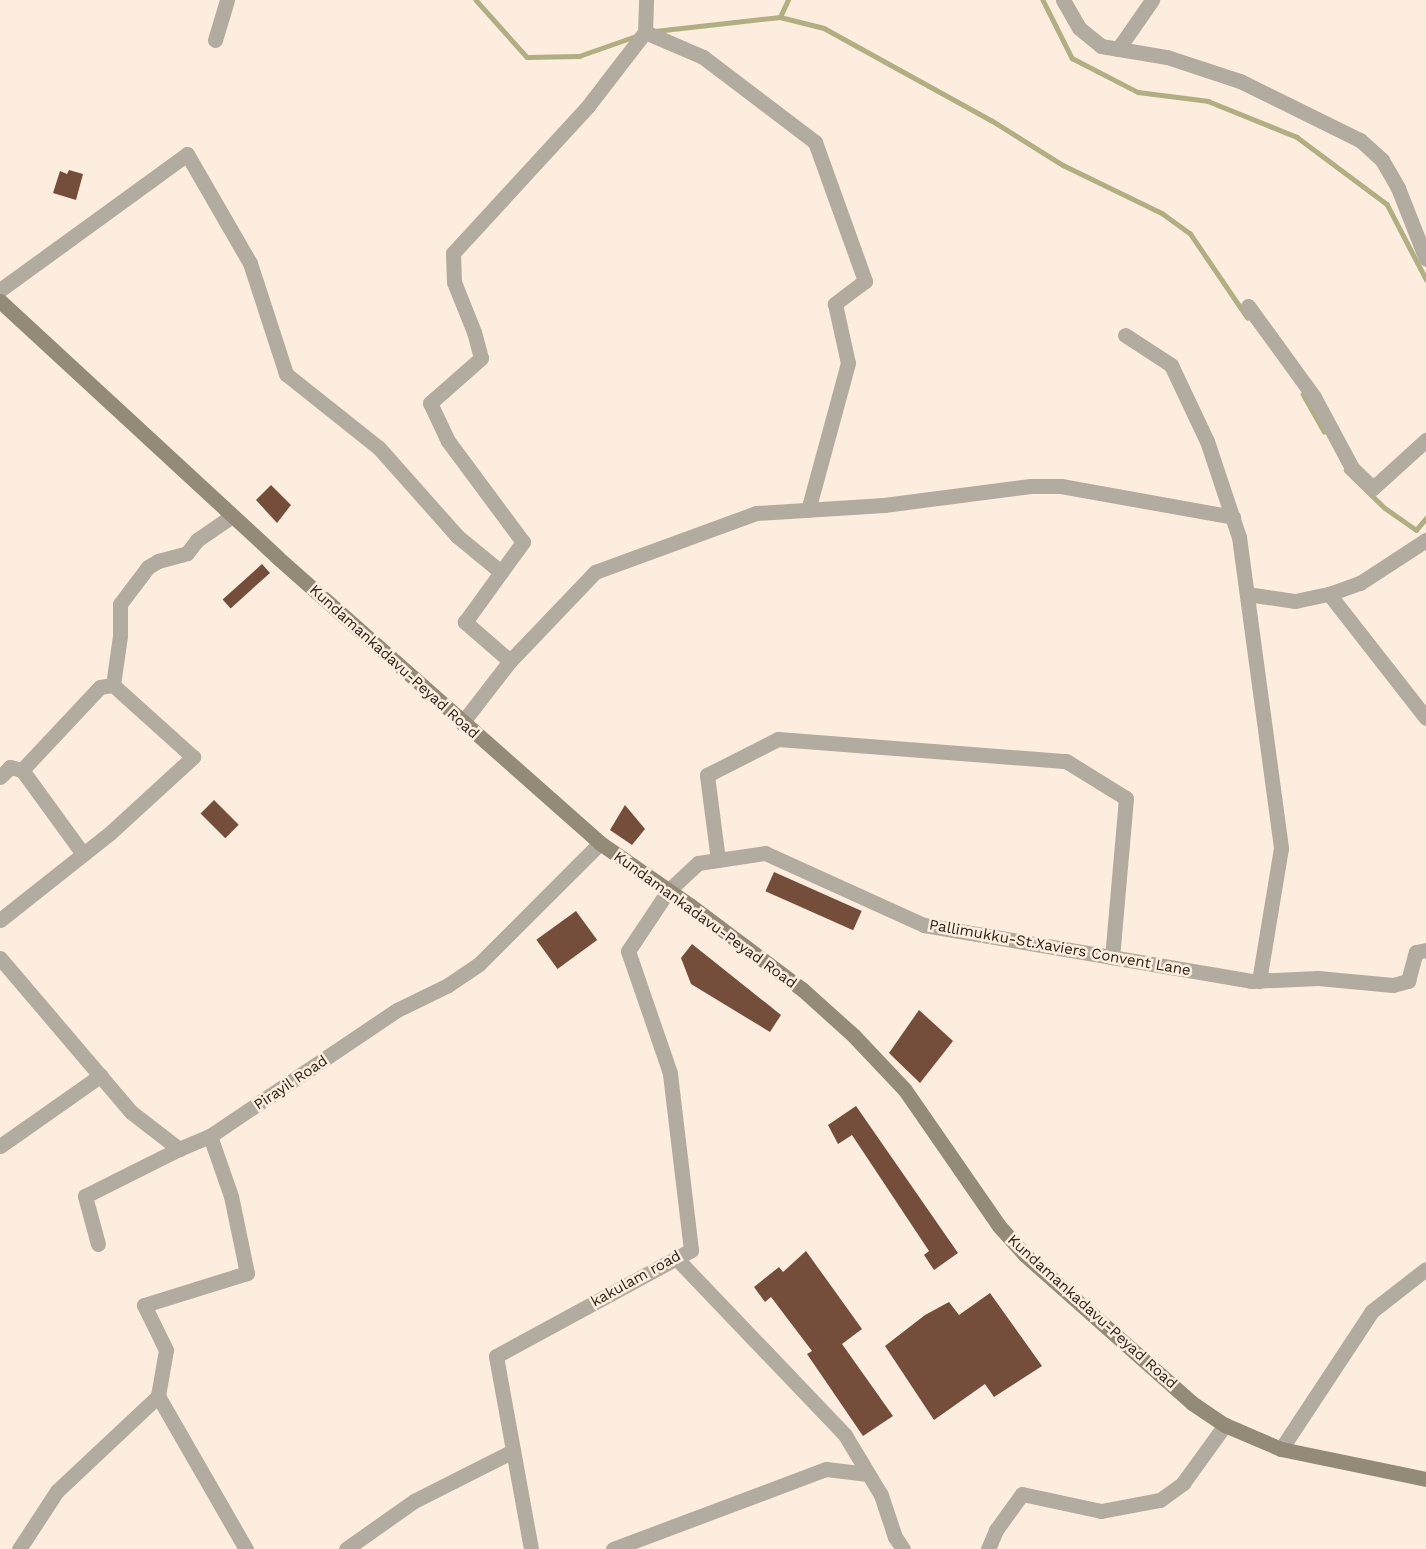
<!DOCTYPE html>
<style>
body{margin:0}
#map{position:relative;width:1426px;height:1549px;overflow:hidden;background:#fcedde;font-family:"Work Sans",sans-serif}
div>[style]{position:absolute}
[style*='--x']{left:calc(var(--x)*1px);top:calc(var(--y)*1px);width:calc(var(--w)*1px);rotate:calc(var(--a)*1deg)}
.stream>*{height:4.5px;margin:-2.25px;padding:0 2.25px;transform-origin:2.25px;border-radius:2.25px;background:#b1ae82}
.building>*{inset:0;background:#744e3b;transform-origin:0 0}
.minor>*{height:15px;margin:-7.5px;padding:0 7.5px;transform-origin:7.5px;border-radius:7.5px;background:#b2ab9f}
.secondary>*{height:15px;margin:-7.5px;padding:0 7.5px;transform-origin:7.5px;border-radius:7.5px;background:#938a77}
span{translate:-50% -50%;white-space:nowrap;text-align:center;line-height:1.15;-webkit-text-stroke:5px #fcedde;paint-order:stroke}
.street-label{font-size:15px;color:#2b2219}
</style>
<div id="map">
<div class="stream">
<i style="--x:476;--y:0;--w:76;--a:48.2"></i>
<i style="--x:527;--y:57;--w:52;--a:-1.1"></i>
<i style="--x:579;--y:56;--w:60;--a:-19.3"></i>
<i style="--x:1043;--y:0;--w:65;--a:63.4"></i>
<i style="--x:1072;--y:58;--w:74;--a:27.3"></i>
<i style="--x:1138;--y:92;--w:71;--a:7.3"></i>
<i style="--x:1208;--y:101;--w:96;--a:22"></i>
<i style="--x:1297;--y:137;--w:112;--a:36.7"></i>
<i style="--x:1387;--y:204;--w:85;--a:62.5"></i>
<i style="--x:780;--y:17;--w:19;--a:-65"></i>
<i style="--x:655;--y:31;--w:126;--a:-6.4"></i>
<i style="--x:780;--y:17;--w:45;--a:14"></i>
<i style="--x:824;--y:28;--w:191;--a:28.9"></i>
<i style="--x:991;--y:120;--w:85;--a:32"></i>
<i style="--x:1063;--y:165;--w:110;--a:25.9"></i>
<i style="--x:1162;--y:213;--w:34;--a:36"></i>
<i style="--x:1190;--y:233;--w:102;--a:55.8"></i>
<i style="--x:1303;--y:394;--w:43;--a:60.4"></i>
<i style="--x:1346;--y:470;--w:54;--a:44.3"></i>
<i style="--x:1385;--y:508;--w:38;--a:35"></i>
<i style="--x:1416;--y:530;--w:16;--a:-50"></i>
</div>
<div class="building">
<i style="clip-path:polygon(69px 170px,83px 174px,76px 200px,53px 193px,60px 171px,67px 174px)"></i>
<i style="clip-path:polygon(271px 485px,291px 505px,277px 523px,256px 500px)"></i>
<i style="left:262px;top:564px;width:12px;height:53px;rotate:48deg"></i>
<i style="left:214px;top:800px;width:35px;height:19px;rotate:45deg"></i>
<i style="clip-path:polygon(625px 805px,645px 829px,632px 845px,610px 830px)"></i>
<i style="left:774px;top:872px;width:96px;height:21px;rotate:24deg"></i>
<i style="left:576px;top:911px;width:36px;height:49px;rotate:54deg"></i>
<i style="clip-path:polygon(692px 944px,781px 1015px,770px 1032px,691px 984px,681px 958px)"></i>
<i style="clip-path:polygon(919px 1010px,953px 1041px,920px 1083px,889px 1053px)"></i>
<i style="clip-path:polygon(856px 1106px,958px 1253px,934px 1270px,924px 1255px,929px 1251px,852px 1135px,838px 1144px,828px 1125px)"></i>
<i style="clip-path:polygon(806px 1251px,862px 1329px,842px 1344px,893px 1416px,863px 1436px,807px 1354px,812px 1351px,771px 1297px,765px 1302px,754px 1287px,779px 1267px,783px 1272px)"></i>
<i style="clip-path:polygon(990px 1293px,1042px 1366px,994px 1397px,985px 1384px,934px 1420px,885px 1346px,925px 1315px,949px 1302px,959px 1315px)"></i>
</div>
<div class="minor">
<i style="--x:1063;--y:0;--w:32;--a:60"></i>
<i style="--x:1079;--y:28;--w:28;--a:39"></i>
<i style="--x:1101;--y:46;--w:67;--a:9.5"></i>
<i style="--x:1167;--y:57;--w:77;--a:18.2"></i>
<i style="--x:1240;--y:81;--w:134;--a:26.2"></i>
<i style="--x:1360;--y:140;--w:30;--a:42"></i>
<i style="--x:1382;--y:160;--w:32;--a:60"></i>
<i style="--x:1398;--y:188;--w:76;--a:68.5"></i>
<i style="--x:645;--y:32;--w:63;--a:23.3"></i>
<i style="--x:703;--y:57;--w:141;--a:37.2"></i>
<i style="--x:815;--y:142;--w:148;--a:70.2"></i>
<i style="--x:865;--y:281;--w:38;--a:143"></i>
<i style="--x:835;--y:304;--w:60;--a:77.6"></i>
<i style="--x:848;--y:363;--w:152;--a:105.2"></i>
<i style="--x:215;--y:40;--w:42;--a:-73.3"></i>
<i style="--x:1118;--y:49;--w:60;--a:-55.2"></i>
<i style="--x:0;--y:290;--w:231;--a:-36"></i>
<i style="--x:187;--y:154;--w:126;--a:60"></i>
<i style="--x:250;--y:263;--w:117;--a:72"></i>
<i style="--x:286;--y:374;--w:119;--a:38.5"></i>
<i style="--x:379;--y:448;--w:118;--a:48.4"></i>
<i style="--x:457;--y:536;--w:57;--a:39.3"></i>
<i style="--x:1248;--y:306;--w:112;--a:54"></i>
<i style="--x:1314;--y:397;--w:81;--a:61.8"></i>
<i style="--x:1352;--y:468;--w:29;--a:44"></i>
<i style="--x:1373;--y:488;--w:72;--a:-42.2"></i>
<i style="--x:1125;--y:335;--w:55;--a:33.1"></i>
<i style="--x:1171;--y:365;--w:84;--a:64.7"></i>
<i style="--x:1207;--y:441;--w:101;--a:71.6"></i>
<i style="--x:1239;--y:537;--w:314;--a:82.3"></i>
<i style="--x:1281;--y:848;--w:135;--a:99.4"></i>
<i style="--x:1247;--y:594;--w:49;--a:8.3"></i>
<i style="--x:1295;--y:601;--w:35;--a:-12"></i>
<i style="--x:1329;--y:594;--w:33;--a:-20"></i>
<i style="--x:1360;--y:583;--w:79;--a:-33.1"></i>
<i style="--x:1329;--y:594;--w:157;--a:52"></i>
<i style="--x:510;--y:661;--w:60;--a:-139.1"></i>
<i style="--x:465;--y:622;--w:99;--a:-54.1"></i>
<i style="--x:523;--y:542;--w:126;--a:-126.6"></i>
<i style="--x:448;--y:441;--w:42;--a:-115.3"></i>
<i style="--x:430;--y:403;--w:68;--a:-41.4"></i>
<i style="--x:481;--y:358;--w:27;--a:-105"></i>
<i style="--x:474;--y:332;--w:54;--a:-111.8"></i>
<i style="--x:454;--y:282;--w:29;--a:-92"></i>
<i style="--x:453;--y:253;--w:200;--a:-47.4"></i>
<i style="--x:588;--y:106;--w:93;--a:-52.4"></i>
<i style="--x:645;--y:32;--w:32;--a:-88"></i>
<i style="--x:462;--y:723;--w:78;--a:-52.3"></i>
<i style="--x:510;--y:661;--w:123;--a:-46.3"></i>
<i style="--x:595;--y:572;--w:171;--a:-20.1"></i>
<i style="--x:756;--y:513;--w:128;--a:-3.6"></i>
<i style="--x:884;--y:505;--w:148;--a:-7.4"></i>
<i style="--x:1031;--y:486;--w:30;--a:0"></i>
<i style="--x:1061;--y:486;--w:175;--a:10.2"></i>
<i style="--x:22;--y:770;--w:104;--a:54"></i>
<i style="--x:0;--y:777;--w:14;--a:-45"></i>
<i style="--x:10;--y:767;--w:12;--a:14"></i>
<i style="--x:22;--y:770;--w:114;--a:-46.8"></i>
<i style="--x:100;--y:687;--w:13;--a:-9"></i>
<i style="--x:718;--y:860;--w:86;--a:-97.4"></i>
<i style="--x:707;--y:775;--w:80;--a:-26.9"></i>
<i style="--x:778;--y:739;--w:289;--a:4.4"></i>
<i style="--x:1066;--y:761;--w:70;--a:31.7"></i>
<i style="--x:1126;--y:798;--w:160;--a:95"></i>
<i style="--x:0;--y:920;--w:140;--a:-38.3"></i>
<i style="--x:110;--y:833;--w:113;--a:-42.5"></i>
<i style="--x:193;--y:757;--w:108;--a:-138"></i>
<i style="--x:113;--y:685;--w:49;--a:-81.9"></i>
<i style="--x:120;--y:636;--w:32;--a:-90"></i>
<i style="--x:120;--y:604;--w:46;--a:-52.9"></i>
<i style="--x:148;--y:567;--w:12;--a:-31"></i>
<i style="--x:158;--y:561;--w:30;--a:-15"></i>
<i style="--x:187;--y:553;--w:16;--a:-52"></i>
<i style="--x:197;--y:540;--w:42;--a:-34.4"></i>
<i style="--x:0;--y:958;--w:202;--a:49.6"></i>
<i style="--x:131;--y:1112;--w:61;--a:37.6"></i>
<i style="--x:179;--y:1149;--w:34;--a:-23"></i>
<i style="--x:210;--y:1136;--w:225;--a:-34"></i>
<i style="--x:397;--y:1010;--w:57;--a:-26.1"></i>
<i style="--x:448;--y:985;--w:37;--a:-34"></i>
<i style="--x:479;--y:964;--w:171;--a:-45"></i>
<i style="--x:210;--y:1136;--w:64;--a:70.7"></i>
<i style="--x:231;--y:1196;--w:79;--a:78.3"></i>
<i style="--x:247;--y:1273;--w:108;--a:162.7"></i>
<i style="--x:144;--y:1305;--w:50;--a:63.9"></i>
<i style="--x:166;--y:1350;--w:47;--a:99.9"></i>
<i style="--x:158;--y:1396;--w:177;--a:60.1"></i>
<i style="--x:0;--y:1146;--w:123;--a:-35.1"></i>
<i style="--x:98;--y:1244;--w:50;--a:-105.2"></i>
<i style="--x:85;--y:1196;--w:105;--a:-26.6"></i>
<i style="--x:676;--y:1258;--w:245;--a:46.3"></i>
<i style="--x:845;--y:1435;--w:70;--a:59"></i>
<i style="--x:881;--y:1495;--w:44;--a:71.6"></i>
<i style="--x:895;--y:1537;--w:14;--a:56"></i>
<i style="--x:1281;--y:1449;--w:165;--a:-56.6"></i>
<i style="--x:1372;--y:1311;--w:68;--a:-37.9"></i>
<i style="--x:19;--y:1549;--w:69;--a:-56.8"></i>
<i style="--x:57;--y:1491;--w:139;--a:-43.2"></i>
<i style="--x:346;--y:1549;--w:83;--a:-35.2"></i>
<i style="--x:414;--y:1501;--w:111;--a:-26.8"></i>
<i style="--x:531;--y:1549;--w:196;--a:-100.3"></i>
<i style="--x:496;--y:1356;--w:222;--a:-28.5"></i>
<i style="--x:691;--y:1250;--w:178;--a:-96.8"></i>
<i style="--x:670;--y:1073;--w:129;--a:-109"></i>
<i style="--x:628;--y:951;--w:72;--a:-56.3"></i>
<i style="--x:668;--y:891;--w:41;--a:-43"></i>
<i style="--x:698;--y:863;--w:68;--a:-8.5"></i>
<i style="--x:765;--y:853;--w:175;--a:24.4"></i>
<i style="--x:924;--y:925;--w:332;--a:9.7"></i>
<i style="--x:1251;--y:981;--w:67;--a:-2.6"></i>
<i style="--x:1318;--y:978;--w:75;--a:5.3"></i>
<i style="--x:1393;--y:985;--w:16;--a:-15"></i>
<i style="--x:1408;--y:981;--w:30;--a:-75"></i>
<i style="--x:1416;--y:952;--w:10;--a:-11"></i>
<i style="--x:613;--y:1549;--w:228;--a:-20.6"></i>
<i style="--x:826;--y:1469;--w:42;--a:6.8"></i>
<i style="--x:988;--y:1549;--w:21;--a:-67"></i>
<i style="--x:996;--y:1530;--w:44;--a:-54.2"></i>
<i style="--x:1022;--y:1494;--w:81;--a:12.1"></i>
<i style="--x:1101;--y:1511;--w:60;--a:-10.6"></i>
<i style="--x:1160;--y:1500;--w:29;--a:-36"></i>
<i style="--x:1183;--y:1483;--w:72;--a:-54.1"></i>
</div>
<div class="secondary">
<i style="--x:0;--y:301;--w:377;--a:42.7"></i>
<i style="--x:277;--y:557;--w:431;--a:41.5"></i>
<i style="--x:600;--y:843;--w:111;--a:34.7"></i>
<i style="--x:691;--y:906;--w:140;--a:36.9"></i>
<i style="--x:803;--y:990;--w:69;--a:42"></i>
<i style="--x:854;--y:1036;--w:74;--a:46.6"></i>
<i style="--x:905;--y:1090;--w:165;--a:55.3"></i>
<i style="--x:999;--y:1226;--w:39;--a:48"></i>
<i style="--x:1025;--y:1255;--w:223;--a:41.5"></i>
<i style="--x:1192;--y:1403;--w:40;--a:34"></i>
<i style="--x:1225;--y:1425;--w:61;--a:23.2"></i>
<i style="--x:1281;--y:1449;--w:148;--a:11.7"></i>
</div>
<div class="street-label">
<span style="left:394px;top:662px;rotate:42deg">Kundamankadavu-Peyad Road</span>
<span style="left:705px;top:920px;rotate:36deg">Kundamankadavu-Peyad Road</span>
<span style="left:1060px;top:948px;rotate:10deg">Pallimukku-St.Xaviers Convent Lane</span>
<span style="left:291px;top:1083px;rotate:-34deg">Pirayil Road</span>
<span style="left:636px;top:1279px;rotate:-29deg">kakulam road</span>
<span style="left:1092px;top:1312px;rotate:42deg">Kundamankadavu-Peyad Road</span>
</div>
</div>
